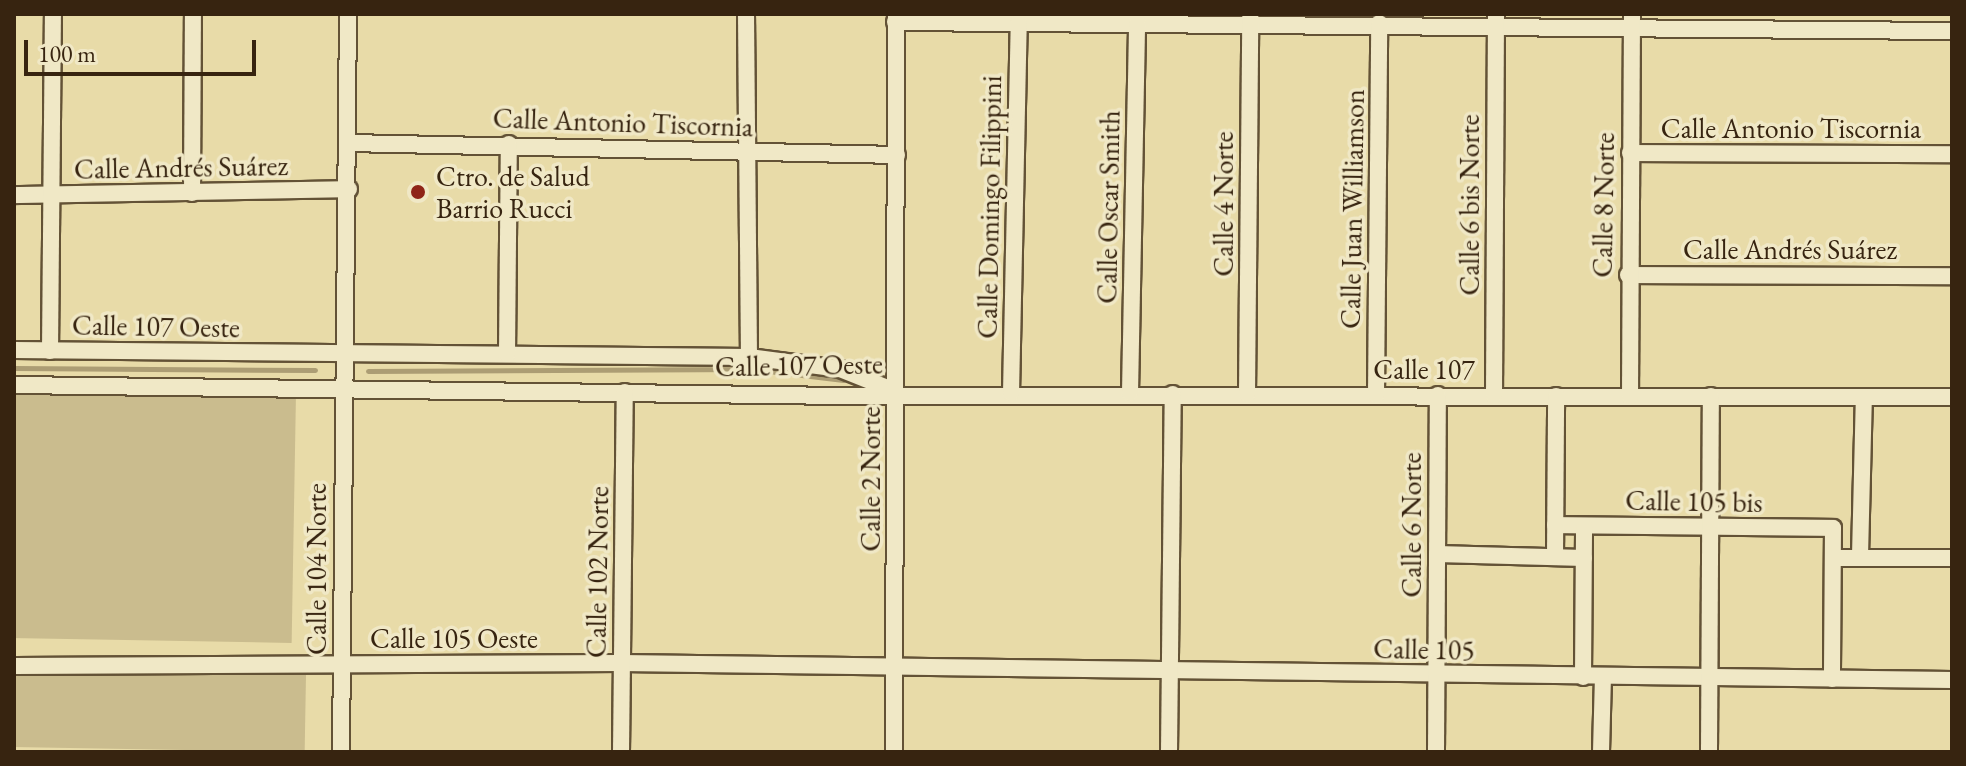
<!DOCTYPE html>
<meta charset="utf-8">
<style>
body{margin:0}
#map{position:relative;width:1966px;height:766px;overflow:hidden;background:#e8dba8;font-family:"EB Garamond",serif}
div>[style]{position:absolute}
[style*='--x']{left:calc(var(--x)*1px);top:calc(var(--y)*1px);width:calc(var(--w)*1px);rotate:calc(var(--a)*1deg)}
.green>*{inset:0;background:#cabc8e;transform-origin:0 0}
.stream>*{height:5px;margin:-2.5px;padding:0 2.5px;transform-origin:2.5px;border-radius:2.5px;background:#ac9d74}
.roads{filter:drop-shadow(2px 0 #635236) drop-shadow(-2px 0 #635236) drop-shadow(0 2px #635236) drop-shadow(0 -2px #635236)}
.minor>*{height:16px;margin:-8px;padding:0 8px;transform-origin:8px;border-radius:8px;background:#f0e8c6}
.dots>*{width:22px;height:22px;translate:-50% -50%;box-sizing:border-box;border:4px solid #f0e8c6;border-radius:50%}
span{translate:-50% -50%;white-space:nowrap;text-align:center;line-height:1.15;-webkit-text-stroke:7px #f0e8c6;paint-order:stroke}
.street-label{font-size:28px;color:#372410}
.poi-label{font-size:28px;color:#372410}
.left{translate:0 -50%;text-align:left}
.frame{position:absolute;inset:0;border:16px solid #372410;pointer-events:none}
.scale{position:absolute;left:24px;top:40px;width:232px;height:36px;box-sizing:border-box;border:4px solid #372410;border-top:0;padding-left:10px;font-size:24px;line-height:28px;white-space:nowrap;color:#372410;-webkit-text-stroke:6px #f0e8c6;paint-order:stroke}
</style>
<div id="map">
<div class="green">
<i style="left:296px;top:393px;width:250px;height:282px;rotate:91deg"></i>
<i style="left:306px;top:675px;width:77px;height:292px;rotate:91deg"></i>
</div>
<div class="stream">
<i style="--x:14;--y:368;--w:301;--a:0.4"></i>
<i style="--x:368;--y:371;--w:382;--a:-0.3"></i>
<i style="--x:750;--y:369;--w:94;--a:6.7"></i>
</div>
<div class="roads">
<div class="minor">
<i style="--x:746;--y:14;--w:343;--a:89.5"></i>
<i style="--x:895;--y:22;--w:1057;--a:0.49"></i>
<i style="--x:348;--y:143;--w:549;--a:1.25"></i>
<i style="--x:1630;--y:153;--w:322;--a:0.2"></i>
<i style="--x:192;--y:193;--w:179;--a:-89.7"></i>
<i style="--x:14;--y:195;--w:335;--a:-1"></i>
<i style="--x:1628;--y:275;--w:324;--a:0.2"></i>
<i style="--x:14;--y:350;--w:735;--a:0.55"></i>
<i style="--x:749;--y:357;--w:92;--a:7.5"></i>
<i style="--x:840;--y:369;--w:59;--a:21.8"></i>
<i style="--x:50;--y:351;--w:337;--a:-89.5"></i>
<i style="--x:507;--y:354;--w:210;--a:-89.5"></i>
<i style="--x:14;--y:385;--w:827;--a:0.76"></i>
<i style="--x:841;--y:396;--w:1111;--a:0.05"></i>
<i style="--x:1011;--y:393;--w:371;--a:-88.8"></i>
<i style="--x:1130;--y:393;--w:371;--a:-88.9"></i>
<i style="--x:1247;--y:394;--w:380;--a:-89.5"></i>
<i style="--x:1376;--y:395;--w:372;--a:-89.5"></i>
<i style="--x:1494;--y:395;--w:379;--a:-89.7"></i>
<i style="--x:1630;--y:396;--w:382;--a:-89.7"></i>
<i style="--x:1555;--y:525;--w:278;--a:0.6"></i>
<i style="--x:1833;--y:528;--w:151;--a:90.4"></i>
<i style="--x:1437;--y:554;--w:147;--a:1.6"></i>
<i style="--x:1860;--y:556;--w:159;--a:-88.6"></i>
<i style="--x:1555;--y:557;--w:161;--a:-89.6"></i>
<i style="--x:1833;--y:558;--w:119;--a:0"></i>
<i style="--x:14;--y:666;--w:607;--a:-0.28"></i>
<i style="--x:621;--y:663;--w:1331;--a:0.73"></i>
<i style="--x:1583;--y:677;--w:151;--a:-89.6"></i>
<i style="--x:341;--y:752;--w:738;--a:-89.46"></i>
<i style="--x:621;--y:752;--w:360;--a:-89.4"></i>
<i style="--x:894;--y:752;--w:738;--a:-89.84"></i>
<i style="--x:1169;--y:752;--w:358;--a:-89.4"></i>
<i style="--x:1436;--y:752;--w:357;--a:-89.7"></i>
<i style="--x:1601;--y:752;--w:75;--a:-88.5"></i>
<i style="--x:1709;--y:752;--w:356;--a:-89.7"></i>
</div>
</div>
<div class="dots">
<i style="left:418px;top:192px;background:#8f2418"></i>
</div>
<div class="street-label">
<span style="left:623px;top:122px;rotate:2deg">Calle Antonio Tiscornia</span>
<span style="left:1791px;top:128px">Calle Antonio Tiscornia</span>
<span style="left:181px;top:167px;rotate:-1deg">Calle Andrés Suárez</span>
<span style="left:1223px;top:204px;rotate:-90deg">Calle 4 Norte</span>
<span style="left:1469px;top:205px;rotate:-90deg">Calle 6 bis Norte</span>
<span style="left:1603px;top:205px;rotate:-89deg">Calle 8 Norte</span>
<span style="left:989px;top:207px;rotate:-89deg">Calle Domingo Filippini</span>
<span style="left:1108px;top:207px;rotate:-89deg">Calle Oscar Smith</span>
<span style="left:1352px;top:209px;rotate:-89deg">Calle Juan Williamson</span>
<span style="left:1790px;top:249px">Calle Andrés Suárez</span>
<span style="left:156px;top:326px;rotate:1deg">Calle 107 Oeste</span>
<span style="left:799px;top:365px;rotate:-1deg">Calle 107 Oeste</span>
<span style="left:1424px;top:369px">Calle 107</span>
<span style="left:870px;top:479px;rotate:-90deg">Calle 2 Norte</span>
<span style="left:1694px;top:501px;rotate:1deg">Calle 105 bis</span>
<span style="left:1411px;top:525px;rotate:-90deg">Calle 6 Norte</span>
<span style="left:316px;top:569px;rotate:-90deg">Calle 104 Norte</span>
<span style="left:597px;top:572px;rotate:-89deg">Calle 102 Norte</span>
<span style="left:454px;top:638px">Calle 105 Oeste</span>
<span style="left:1424px;top:649px;rotate:1deg">Calle 105</span>
</div>
<div class="poi-label">
<span class="left" style="left:436px;top:192px">Ctro. de Salud<br>Barrio Rucci</span>
</div>
<div class="frame"></div>
<div class="scale">100 m</div>
</div>
